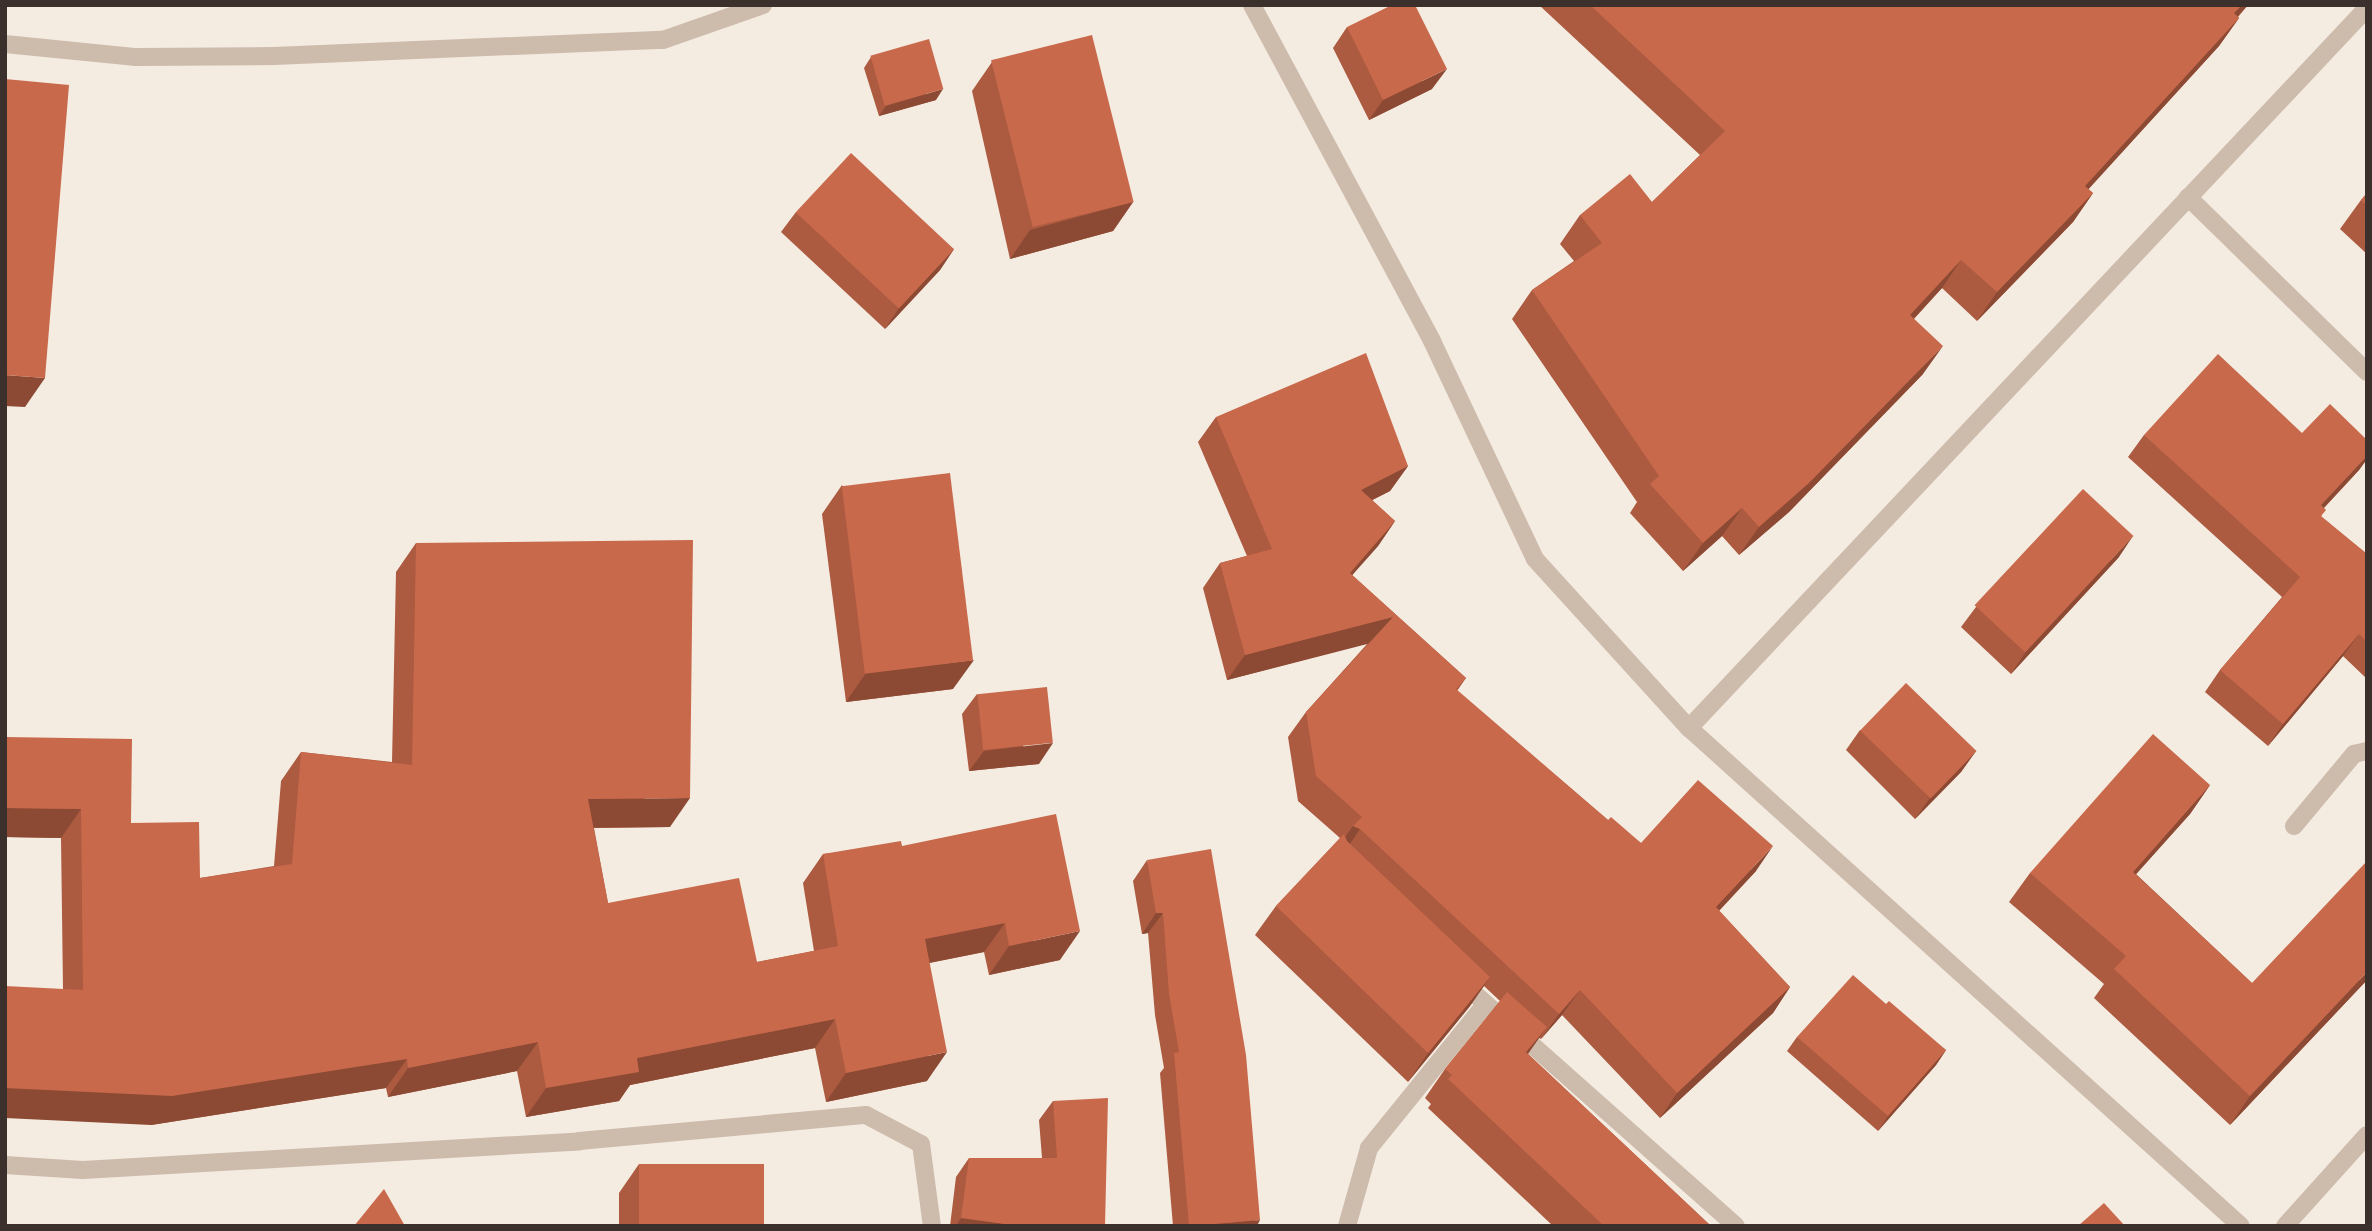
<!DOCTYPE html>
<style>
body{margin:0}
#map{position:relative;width:2372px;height:1231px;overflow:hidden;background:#f4ebe1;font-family:"DM Sans",sans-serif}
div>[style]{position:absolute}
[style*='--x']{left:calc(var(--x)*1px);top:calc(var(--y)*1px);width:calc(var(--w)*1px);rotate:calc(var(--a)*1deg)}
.minor>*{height:18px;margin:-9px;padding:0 9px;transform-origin:9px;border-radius:9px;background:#cdbbac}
.wall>*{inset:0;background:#ac5a40}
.shaded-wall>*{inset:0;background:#8c4a34}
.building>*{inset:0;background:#c8694b;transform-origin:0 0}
span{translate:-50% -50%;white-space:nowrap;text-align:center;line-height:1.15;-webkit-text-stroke:5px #fbf5ee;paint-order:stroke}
.frame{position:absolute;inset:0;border:7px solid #3b302b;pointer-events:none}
</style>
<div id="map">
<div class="minor">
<i style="--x:1252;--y:5;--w:381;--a:61.8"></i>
<i style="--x:1432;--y:341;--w:241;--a:64.7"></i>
<i style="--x:1535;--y:559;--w:229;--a:47.7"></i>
<i style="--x:1689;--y:728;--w:743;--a:42.06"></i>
<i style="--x:5;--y:44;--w:132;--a:5.7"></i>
<i style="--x:136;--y:57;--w:138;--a:-0.4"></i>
<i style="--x:274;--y:56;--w:389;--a:-2.4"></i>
<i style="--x:663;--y:40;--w:106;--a:-19.3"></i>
<i style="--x:2188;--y:197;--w:250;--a:44.4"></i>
<i style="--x:1689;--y:728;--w:989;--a:-46.72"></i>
<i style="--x:2294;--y:826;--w:94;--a:-50.2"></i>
<i style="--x:2354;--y:754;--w:13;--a:-13"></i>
<i style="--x:1459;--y:980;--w:370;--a:41.6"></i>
<i style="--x:5;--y:1165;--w:78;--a:3.7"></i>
<i style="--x:83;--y:1170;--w:497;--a:-3.3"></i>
<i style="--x:579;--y:1141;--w:288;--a:-5.2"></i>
<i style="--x:866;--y:1115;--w:62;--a:27.8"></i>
<i style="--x:921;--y:1144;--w:83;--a:82.4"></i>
<i style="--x:1347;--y:1226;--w:81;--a:-74.2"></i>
<i style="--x:1369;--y:1148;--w:184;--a:-51"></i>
<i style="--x:2285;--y:1226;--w:122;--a:-48"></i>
</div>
<div class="wall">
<i style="clip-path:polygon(1539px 5px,2248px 5px,2238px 17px,2239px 18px,2219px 46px,2088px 189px,2093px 193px,2073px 222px,1977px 321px,1942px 288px,1914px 319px,1923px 374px,1789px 512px,1739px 555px,1722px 536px,1683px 571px,1630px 513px,1637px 502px,1512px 319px,1532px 290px,1574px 261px,1560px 244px,1580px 215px,1652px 202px,1700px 155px)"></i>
<i style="clip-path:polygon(1347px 27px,1432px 89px,1369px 120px,1333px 48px)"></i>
<i style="clip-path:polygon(871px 57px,936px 100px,879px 116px,864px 68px)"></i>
<i style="clip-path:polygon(992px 62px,1133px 202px,1113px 231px,1010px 259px,972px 91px)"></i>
<i style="clip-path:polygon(2367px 193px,2367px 254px,2340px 229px,2361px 200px)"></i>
<i style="clip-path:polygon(796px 212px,954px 249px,940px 270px,885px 329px,781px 232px)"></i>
<i style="clip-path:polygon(1216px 417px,1408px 466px,1390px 491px,1372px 500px,1395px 521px,1378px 546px,1352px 575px,1466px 678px,1457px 691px,1608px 820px,1641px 843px,1756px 871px,1719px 911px,1790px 987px,1773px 1013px,1660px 1118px,1562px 1015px,1541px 1039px,1539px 1038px,1528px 1054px,1711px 1226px,1553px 1226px,1428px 1108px,1431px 1104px,1425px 1098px,1445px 1069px,1500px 1001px,1484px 986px,1470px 1006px,1408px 1082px,1255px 935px,1276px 906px,1340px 838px,1298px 801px,1288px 737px,1306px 712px,1368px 643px,1227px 680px,1203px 588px,1220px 563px,1247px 556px,1198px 442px)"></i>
<i style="clip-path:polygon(2144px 435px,2367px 440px,2367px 459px,2359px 470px,2324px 508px,2321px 517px,2367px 554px,2367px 679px,2343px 656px,2268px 746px,2205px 692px,2220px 670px,2282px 597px,2128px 457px)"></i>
<i style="clip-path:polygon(842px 485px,953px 689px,846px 702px,822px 514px)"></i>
<i style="clip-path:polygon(416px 543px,670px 827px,594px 828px,608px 903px,757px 962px,814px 951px,803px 883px,823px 854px,902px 846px,1060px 960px,989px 975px,984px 952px,929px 963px,927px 1081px,826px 1102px,815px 1048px,630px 1085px,619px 1101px,526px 1117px,517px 1071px,388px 1097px,386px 1088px,151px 1125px,63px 989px,61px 838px,5px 837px,5px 737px,131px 823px,200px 878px,274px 866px,281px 781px,301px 752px,392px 762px,396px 572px)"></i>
<i style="clip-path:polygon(2119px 557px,2011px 674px,1961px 627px,1976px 607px)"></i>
<i style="clip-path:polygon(977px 694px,1039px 764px,969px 771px,962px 714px)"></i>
<i style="clip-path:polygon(1860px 730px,1976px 751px,1961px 772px,1915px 819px,1846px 750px)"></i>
<i style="clip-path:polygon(2210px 785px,2190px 814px,2136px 874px,2252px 983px,2367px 980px,2230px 1125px,2094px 998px,2104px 984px,2009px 902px,2030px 873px)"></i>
<i style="clip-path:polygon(1147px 860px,1257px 1226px,1173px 1226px,1160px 1073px,1164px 1068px,1155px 1015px,1148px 933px,1142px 934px,1133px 881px)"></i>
<i style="clip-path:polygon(1886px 1004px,1946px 1050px,1936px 1065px,1878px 1131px,1787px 1051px,1797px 1037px)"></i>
<i style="clip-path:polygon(1053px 1101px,1105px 1226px,950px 1226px,956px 1177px,969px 1158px,1042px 1158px,1039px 1120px)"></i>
<i style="clip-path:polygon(639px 1164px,764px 1226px,619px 1226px,619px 1193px)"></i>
</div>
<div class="shaded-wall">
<i style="clip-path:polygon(2242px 5px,2248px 5px,2214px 42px,2234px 13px)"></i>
<i style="clip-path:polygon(2239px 18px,2219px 46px,2065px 215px,2085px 186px)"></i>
<i style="clip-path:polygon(1447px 69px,1432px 89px,1369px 120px,1383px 100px)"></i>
<i style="clip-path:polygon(943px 89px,936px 100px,879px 116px,886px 106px)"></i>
<i style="clip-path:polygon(2093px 193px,2073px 222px,1977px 321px,1997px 292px)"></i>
<i style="clip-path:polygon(1133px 202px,1113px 231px,1010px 259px,1030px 230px)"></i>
<i style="clip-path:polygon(954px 249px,940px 270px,885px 329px,899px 308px)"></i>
<i style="clip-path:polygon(1961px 260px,1942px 288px,1890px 344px,1910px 315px)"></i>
<i style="clip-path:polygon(1943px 346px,1923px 374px,1789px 512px,1739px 555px,1759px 527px)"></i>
<i style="clip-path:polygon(5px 375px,45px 378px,25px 407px,5px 406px)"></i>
<i style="clip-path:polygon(2367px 456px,2367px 459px,2359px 470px,2305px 528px,2321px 505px)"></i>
<i style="clip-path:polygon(1408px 466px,1390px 491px,1343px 515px,1361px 490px)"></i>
<i style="clip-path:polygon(1742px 508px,1722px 536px,1683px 571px,1703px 543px)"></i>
<i style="clip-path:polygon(1395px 521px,1378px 546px,1332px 598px,1350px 573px)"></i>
<i style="clip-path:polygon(2133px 536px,2119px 557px,2011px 674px,2025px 653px)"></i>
<i style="clip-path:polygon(1393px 617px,1375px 642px,1227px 680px,1245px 655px)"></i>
<i style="clip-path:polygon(2359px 634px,2343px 656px,2268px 746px,2283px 724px)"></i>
<i style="clip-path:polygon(974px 660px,953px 689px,846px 702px,866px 673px)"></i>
<i style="clip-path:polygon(1053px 743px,1039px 764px,969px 771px,984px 751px)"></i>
<i style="clip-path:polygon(1976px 751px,1961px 772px,1915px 819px,1930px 798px)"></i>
<i style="clip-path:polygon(2210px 785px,2190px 814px,2113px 900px,2133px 872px)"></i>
<i style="clip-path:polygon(690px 798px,670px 827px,568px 828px,588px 799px)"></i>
<i style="clip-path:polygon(5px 808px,81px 809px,61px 838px,5px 837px)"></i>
<i style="clip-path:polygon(1353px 826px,1360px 829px,1343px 854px,1335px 851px)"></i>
<i style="clip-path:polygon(1773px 846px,1756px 871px,1698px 933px,1716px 907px)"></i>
<i style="clip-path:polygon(1156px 913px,1163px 913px,1148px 933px,1142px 934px)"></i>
<i style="clip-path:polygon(1005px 923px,984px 952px,904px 968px,925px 939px)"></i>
<i style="clip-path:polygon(1080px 931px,1060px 960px,989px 975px,1009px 946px)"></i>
<i style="clip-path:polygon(2367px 972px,2367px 980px,2230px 1125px,2250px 1096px)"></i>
<i style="clip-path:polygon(1490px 977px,1470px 1006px,1408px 1082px,1428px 1053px)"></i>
<i style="clip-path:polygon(1790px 987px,1773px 1013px,1660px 1118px,1677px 1093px)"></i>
<i style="clip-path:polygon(1580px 990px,1562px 1015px,1541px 1039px,1559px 1014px)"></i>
<i style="clip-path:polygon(835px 1019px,815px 1048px,630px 1085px,619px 1101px,526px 1117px,546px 1088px,637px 1058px)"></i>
<i style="clip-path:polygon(1547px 1027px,1526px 1056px,1526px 1052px)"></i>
<i style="clip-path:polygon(538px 1042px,517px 1071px,388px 1097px,408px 1068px)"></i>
<i style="clip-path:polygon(1946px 1050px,1936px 1065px,1878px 1131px,1888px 1116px)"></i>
<i style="clip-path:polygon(947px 1052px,927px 1081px,826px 1102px,846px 1073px)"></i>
<i style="clip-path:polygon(407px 1059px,386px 1088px,151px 1125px,5px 1118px,5px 1088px)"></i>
<i style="clip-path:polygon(961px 1218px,1020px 1226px,956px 1226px)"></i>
<i style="clip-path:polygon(1260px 1220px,1257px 1226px,1193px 1226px)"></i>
</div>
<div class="building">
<i style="clip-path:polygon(1392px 5px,1415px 5px,1447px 69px,1383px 100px,1347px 27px)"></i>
<i style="clip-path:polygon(1590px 5px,2242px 5px,2234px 13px,2239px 18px,2085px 186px,2093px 193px,1997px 292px,1961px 260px,1910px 315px,1943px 346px,1809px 483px,1759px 527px,1742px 508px,1703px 543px,1650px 484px,1659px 476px,1532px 290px,1602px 243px,1580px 215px,1630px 174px,1652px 202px,1725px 131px)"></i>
<i style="left:1092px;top:35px;width:172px;height:104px;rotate:76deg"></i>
<i style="left:929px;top:39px;width:52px;height:61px;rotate:74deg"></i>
<i style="clip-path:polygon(5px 79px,69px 85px,45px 378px,5px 375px)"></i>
<i style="left:851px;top:153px;width:141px;height:81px;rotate:43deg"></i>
<i style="clip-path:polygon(2367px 193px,2367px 206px,2361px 200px)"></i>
<i style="clip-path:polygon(1366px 353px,1408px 466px,1361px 490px,1395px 521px,1350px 573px,1466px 678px,1456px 689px,1608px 820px,1611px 817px,1641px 843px,1698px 780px,1773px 846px,1716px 907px,1790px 987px,1677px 1093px,1580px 990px,1559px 1014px,1360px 829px,1353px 826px,1362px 817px,1316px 776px,1306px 712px,1393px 617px,1245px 655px,1220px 563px,1272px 549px,1216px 417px)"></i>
<i style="clip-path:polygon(2218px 354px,2302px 433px,2330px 404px,2367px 440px,2367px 456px,2321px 505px,2326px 510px,2321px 516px,2367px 554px,2367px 642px,2359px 634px,2283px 724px,2220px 670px,2300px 577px,2144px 435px)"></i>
<i style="left:950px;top:473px;width:189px;height:109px;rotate:83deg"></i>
<i style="left:2083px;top:489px;width:69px;height:159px;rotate:43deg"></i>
<i style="clip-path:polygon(693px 540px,690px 798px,588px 799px,608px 903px,739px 878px,757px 962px,838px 946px,823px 854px,901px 841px,902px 846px,1056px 814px,1080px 931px,1009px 946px,1005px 923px,925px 939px,947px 1052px,846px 1073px,835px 1019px,637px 1058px,639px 1072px,546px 1088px,538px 1042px,408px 1068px,407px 1059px,172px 1096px,5px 1088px,5px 986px,83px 990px,81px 809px,5px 808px,5px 737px,132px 739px,131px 823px,199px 822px,200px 878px,292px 864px,301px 752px,412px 765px,416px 543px)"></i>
<i style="left:1906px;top:683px;width:98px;height:66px;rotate:44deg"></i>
<i style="left:1047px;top:687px;width:56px;height:70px;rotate:84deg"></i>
<i style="clip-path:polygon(2153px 734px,2210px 785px,2133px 872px,2252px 983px,2367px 861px,2367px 972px,2250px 1096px,2114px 969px,2126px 956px,2030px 873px)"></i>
<i style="clip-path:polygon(1344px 834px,1347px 841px,1490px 977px,1428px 1053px,1276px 906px)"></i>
<i style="clip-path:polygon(1211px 849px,1246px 1055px,1260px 1220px,1189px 1226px,1174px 1053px,1179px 1052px,1169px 994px,1163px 913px,1156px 913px,1147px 860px)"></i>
<i style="clip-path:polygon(1853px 975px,1886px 1004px,1889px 1001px,1946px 1050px,1888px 1116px,1797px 1037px)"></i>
<i style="clip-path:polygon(1507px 992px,1547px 1027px,1526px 1052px,1711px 1226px,1604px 1226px,1448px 1079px,1452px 1075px,1445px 1069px)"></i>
<i style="clip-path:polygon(1108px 1098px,1105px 1226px,1020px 1226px,961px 1218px,969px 1158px,1057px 1158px,1053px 1101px)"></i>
<i style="left:639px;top:1164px;width:125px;height:62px"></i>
<i style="clip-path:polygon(384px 1189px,405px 1226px,354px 1226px)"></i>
<i style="clip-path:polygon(2104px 1203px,2125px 1226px,2078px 1226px)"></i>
</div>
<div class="frame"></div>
</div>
